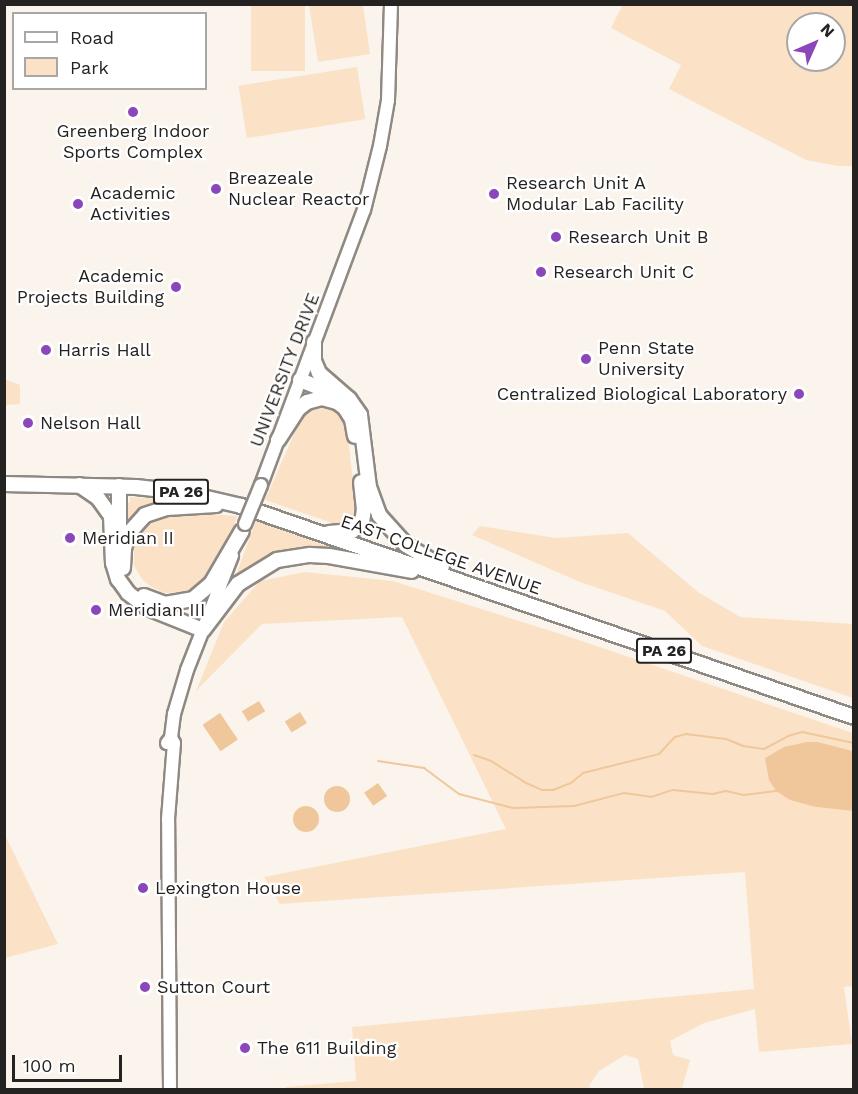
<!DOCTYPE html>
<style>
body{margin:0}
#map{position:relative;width:858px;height:1094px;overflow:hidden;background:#faf4ed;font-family:"Work Sans",sans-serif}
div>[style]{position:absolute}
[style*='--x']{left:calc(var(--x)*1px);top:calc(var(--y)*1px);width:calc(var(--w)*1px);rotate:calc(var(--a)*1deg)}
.green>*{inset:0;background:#fbe2c7;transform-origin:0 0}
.water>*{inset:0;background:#f0c79a;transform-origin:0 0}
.round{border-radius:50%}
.stream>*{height:2px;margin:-1px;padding:0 1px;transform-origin:1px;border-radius:1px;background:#f0c79a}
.roads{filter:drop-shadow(2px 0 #8f8983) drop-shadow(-2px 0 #8f8983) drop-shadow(0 2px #8f8983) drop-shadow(0 -2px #8f8983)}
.secondary>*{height:12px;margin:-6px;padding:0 6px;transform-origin:6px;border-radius:6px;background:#fff}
.primary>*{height:14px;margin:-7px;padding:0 7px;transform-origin:7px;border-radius:7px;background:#fff}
.bridges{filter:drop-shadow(2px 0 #8f8983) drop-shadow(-2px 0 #8f8983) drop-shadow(0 2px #8f8983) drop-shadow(0 -2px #8f8983)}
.secondary-bridge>*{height:12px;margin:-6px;padding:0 6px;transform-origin:6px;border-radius:6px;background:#fff}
.dots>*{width:16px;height:16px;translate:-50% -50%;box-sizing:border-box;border:3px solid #fff;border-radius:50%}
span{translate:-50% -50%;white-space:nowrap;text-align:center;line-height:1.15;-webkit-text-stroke:4.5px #fff;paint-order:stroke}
.shield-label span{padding:2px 4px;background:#fff;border:2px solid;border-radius:4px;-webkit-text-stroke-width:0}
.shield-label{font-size:16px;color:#252321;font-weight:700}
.poi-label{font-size:18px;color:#252321}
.left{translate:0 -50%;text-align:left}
.right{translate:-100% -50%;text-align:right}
.street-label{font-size:18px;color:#252321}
.frame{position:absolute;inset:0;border:6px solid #252321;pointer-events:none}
.legend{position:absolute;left:12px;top:12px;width:195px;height:78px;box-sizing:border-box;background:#fff;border:2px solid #a8a7a6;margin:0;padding:8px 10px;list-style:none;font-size:18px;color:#252321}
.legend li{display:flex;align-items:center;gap:12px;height:30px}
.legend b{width:30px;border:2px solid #a8a7a6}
.north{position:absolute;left:786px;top:12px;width:60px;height:60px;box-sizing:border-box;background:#fff;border:2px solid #a8a7a6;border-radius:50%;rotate:45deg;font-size:16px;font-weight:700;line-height:24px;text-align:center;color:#252321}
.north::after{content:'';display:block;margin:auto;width:21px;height:27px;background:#8b46b9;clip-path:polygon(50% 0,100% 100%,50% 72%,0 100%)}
.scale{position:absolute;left:12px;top:1055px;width:110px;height:27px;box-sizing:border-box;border:3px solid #252321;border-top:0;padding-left:8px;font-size:18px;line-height:21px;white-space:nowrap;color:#252321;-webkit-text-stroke:4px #fff;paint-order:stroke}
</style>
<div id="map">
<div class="green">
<i style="clip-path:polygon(evenodd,623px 4px,853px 5px,853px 166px,838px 166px,806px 160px,669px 89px,681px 65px,611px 28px,623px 4px,798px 24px,834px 24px,834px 60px,798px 60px,798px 24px)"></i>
<i style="left:251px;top:5px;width:54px;height:66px"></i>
<i style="clip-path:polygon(309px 5px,363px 5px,370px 54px,318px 62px)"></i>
<i style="left:357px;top:67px;width:53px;height:120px;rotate:81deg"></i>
<i style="clip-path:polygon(4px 379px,20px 385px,20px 404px,5px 405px)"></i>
<i style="clip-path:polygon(319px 405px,337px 408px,346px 420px,357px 515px,348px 526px,341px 526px,265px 500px,302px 416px,311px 408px)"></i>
<i style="clip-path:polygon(130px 497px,156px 499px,184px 503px,167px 504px,124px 536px,123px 503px,130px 502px)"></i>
<i style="clip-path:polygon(181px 512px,237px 516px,229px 545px,212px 575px,199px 587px,183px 592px,164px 593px,150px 586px,142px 579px,134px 566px,134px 541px,139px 531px,154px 517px)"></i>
<i style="clip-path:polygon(256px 521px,358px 557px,316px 548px,291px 551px,269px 557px,233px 583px)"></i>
<i style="clip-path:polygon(480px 526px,556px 538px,628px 533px,698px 592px,740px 617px,853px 624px,853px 698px,702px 646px,665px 611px,580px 582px,472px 535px)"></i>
<i style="clip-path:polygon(305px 572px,393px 581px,573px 638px,853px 733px,853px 751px,818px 742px,765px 758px,816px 807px,853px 811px,853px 986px,844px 987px,852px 1044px,759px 1052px,755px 1009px,704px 1023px,670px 1041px,673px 1055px,690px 1060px,682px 1089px,644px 1089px,638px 1059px,625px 1055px,599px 1071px,589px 1086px,591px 1089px,287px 1089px,286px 1087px,356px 1081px,352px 1027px,754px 989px,745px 872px,280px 904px,264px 877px,506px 829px,402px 617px,262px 624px,196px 691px,224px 622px,260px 581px)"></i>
<i style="clip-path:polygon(4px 833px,58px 944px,5px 958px,4px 958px)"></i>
</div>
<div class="water">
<i style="left:259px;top:701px;width:12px;height:20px;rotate:59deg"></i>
<i style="left:300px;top:712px;width:13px;height:18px;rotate:58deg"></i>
<i style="left:220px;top:713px;width:32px;height:21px;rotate:56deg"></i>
<i style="clip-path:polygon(807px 742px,818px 742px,853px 751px,853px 811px,816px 807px,790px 800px,776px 791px,769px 780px,765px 758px,784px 747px)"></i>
<i style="left:378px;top:783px;width:16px;height:17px;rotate:55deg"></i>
<i class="round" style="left:324px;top:786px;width:26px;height:26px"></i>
<i class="round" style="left:293px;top:806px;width:26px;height:26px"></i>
</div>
<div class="stream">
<i style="--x:474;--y:755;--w:18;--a:19"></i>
<i style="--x:491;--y:761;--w:39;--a:32"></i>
<i style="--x:524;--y:782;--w:20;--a:24"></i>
<i style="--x:542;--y:790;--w:11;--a:0"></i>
<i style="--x:553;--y:790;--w:19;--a:-21"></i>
<i style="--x:571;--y:783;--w:16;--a:-40"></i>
<i style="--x:583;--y:773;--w:78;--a:-14"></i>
<i style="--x:659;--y:754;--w:23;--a:-47"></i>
<i style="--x:675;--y:737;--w:11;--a:-15"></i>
<i style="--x:686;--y:734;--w:40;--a:7.1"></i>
<i style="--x:726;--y:739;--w:18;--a:22"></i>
<i style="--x:743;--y:746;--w:21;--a:8"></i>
<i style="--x:764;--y:749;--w:27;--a:-28"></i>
<i style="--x:788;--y:736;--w:15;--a:-16"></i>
<i style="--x:802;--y:732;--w:53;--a:11.9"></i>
<i style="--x:378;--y:761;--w:47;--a:8.7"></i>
<i style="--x:424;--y:768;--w:44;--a:36.6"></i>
<i style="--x:459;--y:794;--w:56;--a:14.5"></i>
<i style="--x:513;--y:808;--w:61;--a:-1.9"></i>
<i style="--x:574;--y:806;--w:52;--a:-14.6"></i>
<i style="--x:624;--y:793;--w:27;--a:8"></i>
<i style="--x:651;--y:797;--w:23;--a:-18"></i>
<i style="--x:673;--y:790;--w:40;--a:5.7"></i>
<i style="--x:713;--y:794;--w:13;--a:-13"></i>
<i style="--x:726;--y:791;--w:18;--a:13"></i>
<i style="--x:744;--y:795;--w:32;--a:-7"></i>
</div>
<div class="roads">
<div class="secondary">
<i style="--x:261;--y:485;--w:294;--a:-69.5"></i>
<i style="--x:364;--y:210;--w:66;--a:-76"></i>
<i style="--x:380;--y:146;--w:47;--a:-80.1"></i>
<i style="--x:388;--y:100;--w:96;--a:-88.2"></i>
<i style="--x:167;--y:743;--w:6;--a:-51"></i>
<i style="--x:171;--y:738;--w:24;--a:-83"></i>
<i style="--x:174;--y:714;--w:46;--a:-73.5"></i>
<i style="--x:187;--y:670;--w:123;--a:-68.5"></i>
<i style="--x:170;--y:1090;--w:271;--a:-90.4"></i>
<i style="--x:168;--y:819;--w:76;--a:-85.5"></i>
<i style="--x:174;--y:743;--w:6;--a:-121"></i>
</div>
<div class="primary">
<i style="--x:314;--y:342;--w:19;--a:90"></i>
<i style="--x:314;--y:361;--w:13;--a:67"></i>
<i style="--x:319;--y:373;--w:40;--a:41"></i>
<i style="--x:349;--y:399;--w:19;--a:55"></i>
<i style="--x:360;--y:415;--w:73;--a:82.9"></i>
<i style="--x:369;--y:487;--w:30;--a:70"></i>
<i style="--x:379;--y:515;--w:40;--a:48"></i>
<i style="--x:406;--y:545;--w:42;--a:31.4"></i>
<i style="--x:300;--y:380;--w:35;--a:22"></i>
<i style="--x:278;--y:440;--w:37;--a:-57"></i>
<i style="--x:298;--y:409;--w:11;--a:-38"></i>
<i style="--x:307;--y:402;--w:16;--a:-15"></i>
<i style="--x:322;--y:398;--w:16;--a:15"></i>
<i style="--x:337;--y:402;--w:10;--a:37"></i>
<i style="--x:345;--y:408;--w:13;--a:58"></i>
<i style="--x:352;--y:419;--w:17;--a:80"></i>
<i style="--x:4;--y:484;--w:132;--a:1.3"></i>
<i style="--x:136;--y:487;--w:45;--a:6.3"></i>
<i style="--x:181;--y:492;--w:62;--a:13.1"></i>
<i style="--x:241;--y:506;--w:648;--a:18.99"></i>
<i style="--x:79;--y:485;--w:23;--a:34"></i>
<i style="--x:98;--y:498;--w:22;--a:54"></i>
<i style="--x:111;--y:516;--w:47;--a:87.6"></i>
<i style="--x:113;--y:563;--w:17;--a:73"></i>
<i style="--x:118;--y:579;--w:17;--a:54"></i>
<i style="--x:128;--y:593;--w:25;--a:37"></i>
<i style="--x:148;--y:608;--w:59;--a:21.8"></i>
<i style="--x:203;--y:630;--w:58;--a:-52.7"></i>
<i style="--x:238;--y:584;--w:46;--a:-31.6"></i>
<i style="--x:277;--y:560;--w:33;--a:-9"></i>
<i style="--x:310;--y:555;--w:19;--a:3"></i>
<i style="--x:329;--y:556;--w:84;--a:10.2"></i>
<i style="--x:119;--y:486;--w:45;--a:90"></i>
<i style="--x:329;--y:533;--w:23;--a:-5"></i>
<i style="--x:352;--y:531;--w:13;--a:-42"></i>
<i style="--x:362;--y:522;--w:12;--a:-81"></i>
<i style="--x:364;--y:510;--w:28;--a:-96"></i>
<i style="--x:123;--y:568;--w:19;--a:-87"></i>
<i style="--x:124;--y:549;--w:16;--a:-75"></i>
<i style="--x:128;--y:534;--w:25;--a:-48"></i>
<i style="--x:145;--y:515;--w:23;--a:-18"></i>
<i style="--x:167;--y:508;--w:49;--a:-3.5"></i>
<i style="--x:144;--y:596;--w:22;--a:21"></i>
<i style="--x:165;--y:604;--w:28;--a:-10"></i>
<i style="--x:193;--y:599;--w:23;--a:-40"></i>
<i style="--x:211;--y:584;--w:61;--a:-59.7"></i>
</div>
</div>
<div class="bridges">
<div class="secondary-bridge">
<i style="--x:245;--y:524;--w:42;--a:-67.7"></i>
</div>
</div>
<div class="dots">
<i style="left:133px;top:112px;background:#8b46b9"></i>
<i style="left:216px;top:189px;background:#8b46b9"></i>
<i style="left:494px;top:194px;background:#8b46b9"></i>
<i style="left:78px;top:204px;background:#8b46b9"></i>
<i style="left:556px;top:237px;background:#8b46b9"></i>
<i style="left:541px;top:272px;background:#8b46b9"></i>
<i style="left:176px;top:287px;background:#8b46b9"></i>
<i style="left:46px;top:350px;background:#8b46b9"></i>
<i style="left:586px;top:359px;background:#8b46b9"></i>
<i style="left:799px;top:394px;background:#8b46b9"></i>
<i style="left:28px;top:423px;background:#8b46b9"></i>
<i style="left:70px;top:538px;background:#8b46b9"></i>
<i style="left:96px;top:610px;background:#8b46b9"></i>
<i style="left:143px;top:888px;background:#8b46b9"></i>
<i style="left:145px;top:987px;background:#8b46b9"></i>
<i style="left:245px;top:1048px;background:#8b46b9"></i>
</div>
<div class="shield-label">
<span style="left:181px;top:492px">PA 26</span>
<span style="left:664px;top:651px">PA 26</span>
</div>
<div class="poi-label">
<span style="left:133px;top:142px">Greenberg Indoor<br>Sports Complex</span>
<span class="left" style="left:228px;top:189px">Breazeale<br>Nuclear Reactor</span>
<span class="left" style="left:506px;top:194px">Research Unit A<br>Modular Lab Facility</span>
<span class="left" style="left:90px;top:204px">Academic<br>Activities</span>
<span class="left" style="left:568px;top:237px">Research Unit B</span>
<span class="left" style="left:553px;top:272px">Research Unit C</span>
<span class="right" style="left:164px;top:287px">Academic<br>Projects Building</span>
<span class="left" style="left:598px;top:359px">Penn State<br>University</span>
<span class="left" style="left:58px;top:350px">Harris Hall</span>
<span class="right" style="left:787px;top:394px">Centralized Biological Laboratory</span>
<span class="left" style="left:40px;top:423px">Nelson Hall</span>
<span class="left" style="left:82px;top:538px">Meridian II</span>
<span class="left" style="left:108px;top:610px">Meridian III</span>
<span class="left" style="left:155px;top:888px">Lexington House</span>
<span class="left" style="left:157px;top:987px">Sutton Court</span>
<span class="left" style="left:257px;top:1048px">The 611 Building</span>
</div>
<div class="street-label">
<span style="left:285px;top:370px;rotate:-69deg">UNIVERSITY DRIVE</span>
<span style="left:441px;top:555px;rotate:19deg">EAST COLLEGE AVENUE</span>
</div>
<div class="frame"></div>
<ul class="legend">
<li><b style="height:8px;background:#fff"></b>Road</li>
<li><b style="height:16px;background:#fbe2c7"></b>Park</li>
</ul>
<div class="north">N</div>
<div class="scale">100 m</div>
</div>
